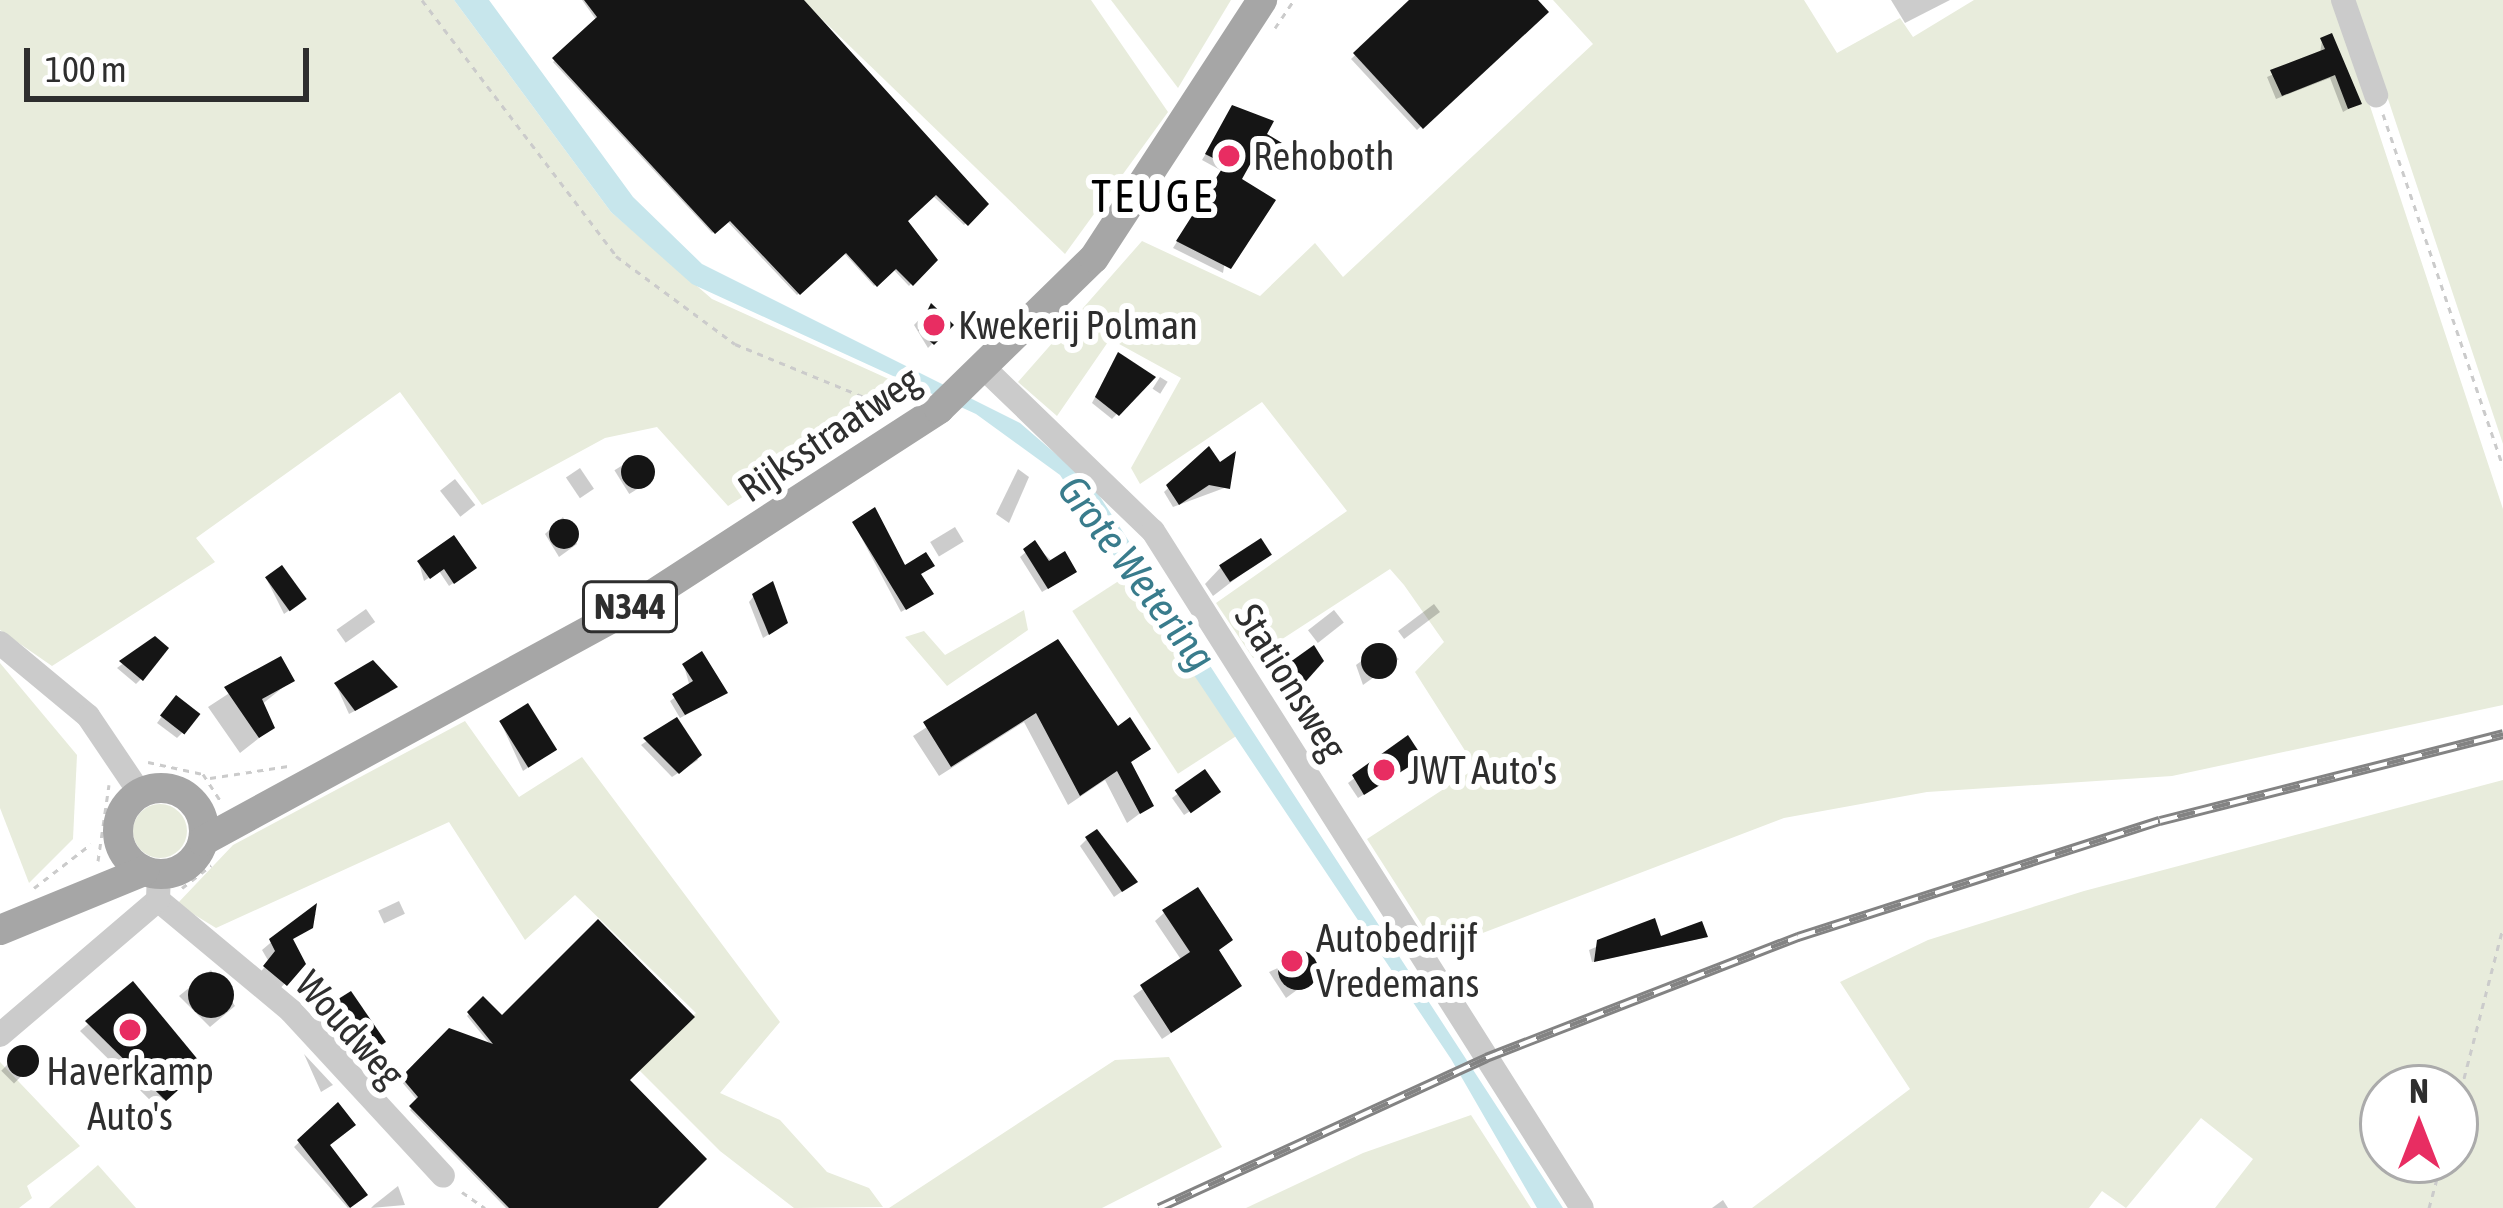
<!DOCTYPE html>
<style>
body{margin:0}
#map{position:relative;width:2503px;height:1208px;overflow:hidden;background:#fff;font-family:"Asap Condensed",sans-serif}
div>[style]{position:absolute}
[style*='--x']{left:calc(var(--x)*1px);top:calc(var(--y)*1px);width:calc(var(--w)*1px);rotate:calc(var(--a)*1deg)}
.green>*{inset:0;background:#e8ecdc;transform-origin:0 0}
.round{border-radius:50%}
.water>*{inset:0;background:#c7e6ec}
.shadow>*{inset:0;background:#0003;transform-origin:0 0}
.building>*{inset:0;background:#151515;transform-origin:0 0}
.path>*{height:3px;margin-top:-1.5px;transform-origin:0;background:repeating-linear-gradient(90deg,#cbcbcb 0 6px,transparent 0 12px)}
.minor>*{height:24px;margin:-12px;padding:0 12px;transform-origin:12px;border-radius:12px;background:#cbcbcb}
.major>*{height:30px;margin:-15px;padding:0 15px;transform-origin:15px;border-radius:15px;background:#a6a6a6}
.major>.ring{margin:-15px;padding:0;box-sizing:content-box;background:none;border:30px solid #a6a6a6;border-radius:50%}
.rail>*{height:10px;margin-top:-5px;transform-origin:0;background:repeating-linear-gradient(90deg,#fff 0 18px,#838383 0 36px);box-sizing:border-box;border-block:3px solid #838383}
.dots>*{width:33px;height:33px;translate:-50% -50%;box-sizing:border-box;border:6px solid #fff;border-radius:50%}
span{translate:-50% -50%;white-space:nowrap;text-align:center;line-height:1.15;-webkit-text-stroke:12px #fff;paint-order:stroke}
.shield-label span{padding:3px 9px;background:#fff;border:3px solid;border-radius:9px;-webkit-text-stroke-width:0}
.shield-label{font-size:36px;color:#2e2e2e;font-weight:700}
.poi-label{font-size:39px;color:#2e2e2e}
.left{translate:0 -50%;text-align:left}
.street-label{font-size:39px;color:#2e2e2e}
.water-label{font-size:42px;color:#397c8c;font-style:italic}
.quarter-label{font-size:45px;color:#000;letter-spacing:3px}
.north{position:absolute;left:2359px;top:1064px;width:120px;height:120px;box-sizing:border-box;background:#fff;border:3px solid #ababab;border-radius:50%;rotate:0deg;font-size:33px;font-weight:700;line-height:48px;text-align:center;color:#2e2e2e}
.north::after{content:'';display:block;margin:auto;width:42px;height:54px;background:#e82d62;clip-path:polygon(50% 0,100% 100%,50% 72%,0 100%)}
.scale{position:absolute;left:24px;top:48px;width:285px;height:54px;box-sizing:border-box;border:6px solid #2e2e2e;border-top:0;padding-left:15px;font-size:36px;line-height:42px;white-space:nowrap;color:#2e2e2e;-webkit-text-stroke:9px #fff;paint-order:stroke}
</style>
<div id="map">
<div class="green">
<i style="clip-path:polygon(0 0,454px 0,611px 212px,712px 299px,913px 390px,728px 506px,657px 427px,605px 438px,482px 505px,400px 392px,196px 538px,215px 562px,52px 666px,0 630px)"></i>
<i style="clip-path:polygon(802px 0,1091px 0,1168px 112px,1065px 254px)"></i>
<i style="clip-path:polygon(1111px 0,1231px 0,1178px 88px)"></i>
<i style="clip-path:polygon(1553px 0,1804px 0,1837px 53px,1900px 18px,1913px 37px,1974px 0,2335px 0,2503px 509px,2503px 705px,2172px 776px,1927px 792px,1784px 818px,1438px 950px,1367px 839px,1476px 768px,1415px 672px,1444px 642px,1404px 585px,1390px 569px,1253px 658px,1216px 603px,1347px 511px,1262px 402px,1140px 484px,1131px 468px,1181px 378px,1110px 339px,1057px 416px,1018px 382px,1142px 241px,1260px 296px,1315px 243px,1343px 277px,1593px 44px)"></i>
<i style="clip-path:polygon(2355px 0,2503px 0,2503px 444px)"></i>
<i style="left:1131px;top:573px;width:194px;height:70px;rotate:57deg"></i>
<i style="clip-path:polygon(1024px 610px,1028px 630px,947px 686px,905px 637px,924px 631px,945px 655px)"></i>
<i style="clip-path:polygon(0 663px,77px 755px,73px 839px,29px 883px,0 808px)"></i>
<i style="clip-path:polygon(465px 721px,519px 797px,582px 757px,780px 1022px,720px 1093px,780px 1120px,827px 1172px,869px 1188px,883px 1207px,794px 1208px,720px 1151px,637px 1068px,696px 1013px,575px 895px,525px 940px,449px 822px,216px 928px,177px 904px,233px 845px)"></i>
<i style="clip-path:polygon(evenodd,2503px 780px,2503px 1208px,2215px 1208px,2253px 1159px,2201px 1118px,2126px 1208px,2102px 1191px,2089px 1208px,1752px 1208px,1910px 1089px,1840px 982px,1928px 940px,2084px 891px,2503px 780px,2383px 1088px,2455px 1088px,2455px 1160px,2383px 1160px,2383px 1088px)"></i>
<i class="round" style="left:133px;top:804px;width:54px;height:54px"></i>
<i style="clip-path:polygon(1169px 1057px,1222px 1147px,1102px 1208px,889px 1208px,1115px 1060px)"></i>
<i style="clip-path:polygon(0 1062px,80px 1146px,27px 1186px,32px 1198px,19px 1208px,0 1208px)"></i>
<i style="clip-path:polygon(1471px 1115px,1531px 1208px,1246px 1208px,1363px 1153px)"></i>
<i style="clip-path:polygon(98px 1165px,136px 1208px,49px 1208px)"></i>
</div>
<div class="water">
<i style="clip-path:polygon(454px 0,489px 0,633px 197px,702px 264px,1020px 423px,1093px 486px,1563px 1208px,1537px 1208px,1451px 1059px,1060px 475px,976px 414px,692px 284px,611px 212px)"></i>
</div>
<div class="shadow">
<i style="clip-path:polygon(582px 0,798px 0,985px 204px,964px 225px,932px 195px,904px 220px,934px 260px,909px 286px,893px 269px,874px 286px,843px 252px,797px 295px,726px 220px,712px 233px,553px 62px,597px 21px)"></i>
<i style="clip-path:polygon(1414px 0,1537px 0,1545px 11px,1417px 130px,1351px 59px)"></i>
<i style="clip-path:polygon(1891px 0,1950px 0,1905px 23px)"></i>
<i style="clip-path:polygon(2322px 40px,2359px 103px,2343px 112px,2330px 78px,2276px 99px,2267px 77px,2320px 54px)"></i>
<i style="clip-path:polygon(1233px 108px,1271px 159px,1251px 157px,1238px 180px,1223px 273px,1173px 248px,1222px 171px,1202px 160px)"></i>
<i style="clip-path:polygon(931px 307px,950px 325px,928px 348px,914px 325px)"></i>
<i style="clip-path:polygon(1114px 361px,1152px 377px,1112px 419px,1092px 403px)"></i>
<i style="left:1160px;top:377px;width:9px;height:14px;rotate:32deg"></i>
<i style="clip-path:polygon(1208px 450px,1227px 487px,1173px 507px,1164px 492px)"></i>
<i style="left:639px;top:455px;width:28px;height:29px;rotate:58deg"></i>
<i style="left:580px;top:468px;width:25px;height:17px;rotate:56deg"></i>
<i style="clip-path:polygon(1018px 469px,1029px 477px,1009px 523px,996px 514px)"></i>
<i style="left:455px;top:479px;width:33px;height:19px;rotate:52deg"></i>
<i style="clip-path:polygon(563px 517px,577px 544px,559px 557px,545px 534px)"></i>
<i style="clip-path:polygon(854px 524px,918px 575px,926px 597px,901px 612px)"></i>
<i style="left:955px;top:527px;width:17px;height:29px;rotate:59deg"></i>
<i style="clip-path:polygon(1034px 545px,1069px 576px,1042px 592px,1020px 557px)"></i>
<i style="clip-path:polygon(1268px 554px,1213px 596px,1205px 584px,1221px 567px)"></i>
<i style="clip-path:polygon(419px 563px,469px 572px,449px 586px,439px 571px,424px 581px)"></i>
<i style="clip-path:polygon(267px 580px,298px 604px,284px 614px)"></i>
<i style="clip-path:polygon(754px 596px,779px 628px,763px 638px,749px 602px)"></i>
<i style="left:1434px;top:604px;width:10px;height:45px;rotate:53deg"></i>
<i style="left:366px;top:609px;width:16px;height:36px;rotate:55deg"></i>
<i style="left:1334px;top:610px;width:16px;height:33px;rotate:52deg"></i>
<i style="clip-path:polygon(154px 640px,141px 679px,136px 684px,117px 668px)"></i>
<i style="clip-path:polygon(1058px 643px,1117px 730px,1147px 748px,1129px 764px,1150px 806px,1127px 823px,1105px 780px,1068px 805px,1024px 722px,939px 776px,913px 736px)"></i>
<i style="clip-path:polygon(1380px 647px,1399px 659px,1363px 685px,1356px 665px)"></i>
<i style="clip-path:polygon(280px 660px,291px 681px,261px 705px,272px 728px,240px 753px,208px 707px)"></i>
<i style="clip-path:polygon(1320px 660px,1294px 690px,1283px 672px)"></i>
<i style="clip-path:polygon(684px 666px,720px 697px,680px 718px,670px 701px,690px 687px)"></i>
<i style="clip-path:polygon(336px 685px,390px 692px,349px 714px)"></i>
<i style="clip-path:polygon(171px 704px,182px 733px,177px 738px,157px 723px)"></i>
<i style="clip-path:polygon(676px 721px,698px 760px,672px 777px,641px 745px)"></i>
<i style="clip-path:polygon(501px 723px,548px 754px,523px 771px)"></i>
<i style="clip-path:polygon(1407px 739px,1414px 763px,1358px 798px,1348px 783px)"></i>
<i style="clip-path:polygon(1204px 774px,1212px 797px,1184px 815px,1172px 798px)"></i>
<i style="clip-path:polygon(1087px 839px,1127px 888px,1114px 897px,1080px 846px)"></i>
<i style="left:399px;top:901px;width:14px;height:23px;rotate:65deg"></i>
<i style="clip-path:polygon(308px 911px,316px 914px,289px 939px,302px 964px,277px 992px,257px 976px,269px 962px,262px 950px)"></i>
<i style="clip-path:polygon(1164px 913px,1229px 940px,1216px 952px,1230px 994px,1162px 1039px,1133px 996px,1182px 961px,1155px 921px)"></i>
<i style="clip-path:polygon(1653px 922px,1659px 940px,1703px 938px,1592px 962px,1589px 950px)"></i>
<i style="clip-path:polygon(1305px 956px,1320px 973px,1286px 998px,1269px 972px)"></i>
<i style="clip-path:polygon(211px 970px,235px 1006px,210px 1027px,179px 996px)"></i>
<i style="clip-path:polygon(133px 985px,192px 1075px,156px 1106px,80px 1031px)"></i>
<i style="clip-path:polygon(350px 995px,377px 1046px,352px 1063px,313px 1020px)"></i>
<i style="clip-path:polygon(483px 1000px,502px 1019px,654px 1208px,506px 1208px,410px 1110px,418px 1101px,401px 1081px,449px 1031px,493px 1048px,467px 1016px)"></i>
<i style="left:26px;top:1046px;width:18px;height:35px;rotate:45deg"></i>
<i style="clip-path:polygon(304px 1054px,333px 1085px,331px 1086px,321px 1092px)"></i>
<i style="clip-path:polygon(337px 1106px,327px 1145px,359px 1199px,348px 1208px,294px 1147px)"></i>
<i style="clip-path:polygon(398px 1186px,405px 1205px,371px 1208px,374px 1205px)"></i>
<i style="clip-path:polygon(1723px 1200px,1728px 1208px,1712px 1208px)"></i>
</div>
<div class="building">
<i style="clip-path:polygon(584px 0,804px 0,989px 204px,968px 226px,936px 195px,908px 221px,938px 260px,913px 286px,896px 269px,877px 287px,846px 253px,800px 295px,730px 221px,715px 234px,552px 58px,597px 17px)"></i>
<i style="clip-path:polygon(1409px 0,1538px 0,1549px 12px,1423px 129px,1353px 53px)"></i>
<i style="clip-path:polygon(2332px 33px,2362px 104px,2348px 109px,2335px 75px,2282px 96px,2270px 70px,2325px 49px,2320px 38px)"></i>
<i style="clip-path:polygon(1232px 105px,1274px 121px,1267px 134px,1282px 143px,1273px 160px,1257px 152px,1242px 179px,1276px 200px,1231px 269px,1176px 241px,1225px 164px,1205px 154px)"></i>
<i style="clip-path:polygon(931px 303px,954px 325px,934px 345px,918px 330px)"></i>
<i style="clip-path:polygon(1118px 352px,1156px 377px,1119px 416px,1095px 397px)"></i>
<i style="clip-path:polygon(1209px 446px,1220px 462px,1236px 451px,1230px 489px,1209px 485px,1179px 505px,1166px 485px)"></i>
<i class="round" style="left:621px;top:455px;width:34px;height:34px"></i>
<i style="clip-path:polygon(875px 507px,905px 565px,926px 552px,935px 566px,921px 574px,934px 594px,906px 610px,852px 522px)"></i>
<i class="round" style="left:549px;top:519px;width:30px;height:30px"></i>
<i style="clip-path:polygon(454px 535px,477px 568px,454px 584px,444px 569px,430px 579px,417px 561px)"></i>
<i style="left:1261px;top:538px;width:20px;height:50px;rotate:57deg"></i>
<i style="clip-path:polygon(1035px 540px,1049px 561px,1065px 551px,1077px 572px,1048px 589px,1023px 549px)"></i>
<i style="left:282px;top:565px;width:42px;height:21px;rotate:54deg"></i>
<i style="clip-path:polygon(773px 581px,788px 623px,769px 635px,752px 594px)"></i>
<i style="clip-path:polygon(155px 636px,169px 648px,143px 681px,119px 661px)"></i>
<i style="clip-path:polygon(1058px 639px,1118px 726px,1130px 717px,1151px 749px,1131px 762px,1154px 806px,1140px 814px,1117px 771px,1080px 796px,1036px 713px,951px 767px,923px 722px)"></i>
<i class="round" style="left:1361px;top:643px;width:36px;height:36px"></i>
<i style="clip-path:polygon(1314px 645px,1324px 661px,1300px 688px,1286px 665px)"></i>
<i style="clip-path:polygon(702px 651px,728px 693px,685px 715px,672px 694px,693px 681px,682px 664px)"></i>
<i style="clip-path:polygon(281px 656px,295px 681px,262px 699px,275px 728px,259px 738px,224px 687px)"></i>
<i style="clip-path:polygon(373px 660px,398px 687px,355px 711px,334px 683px)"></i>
<i style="left:176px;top:695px;width:31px;height:26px;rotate:38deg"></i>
<i style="left:528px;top:703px;width:55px;height:34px;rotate:58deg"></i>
<i style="clip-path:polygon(677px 717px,702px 755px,679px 774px,643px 738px)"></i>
<i style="clip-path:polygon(1408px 735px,1423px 758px,1364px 795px,1352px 775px)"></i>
<i style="left:1205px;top:769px;width:28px;height:37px;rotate:55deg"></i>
<i style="clip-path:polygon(1097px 829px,1138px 882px,1122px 892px,1085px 837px)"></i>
<i style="clip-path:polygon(1198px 887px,1233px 940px,1219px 950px,1242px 986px,1171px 1033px,1140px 985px,1190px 952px,1162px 910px)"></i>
<i style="clip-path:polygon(317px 903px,313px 928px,293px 939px,306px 964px,287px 986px,263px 966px,275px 951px,269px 939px)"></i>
<i style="clip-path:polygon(1655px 918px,1661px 936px,1702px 921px,1708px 937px,1594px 962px,1597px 940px)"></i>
<i style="clip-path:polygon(598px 919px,695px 1017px,630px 1080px,707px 1159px,658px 1208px,509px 1208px,409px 1106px,418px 1097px,401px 1077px,449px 1028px,493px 1044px,467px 1012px,483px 996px,502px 1015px)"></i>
<i class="round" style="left:1278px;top:950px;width:40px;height:40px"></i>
<i class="round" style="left:188px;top:972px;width:46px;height:46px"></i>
<i style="clip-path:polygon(133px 981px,204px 1067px,166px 1101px,85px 1021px)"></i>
<i style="clip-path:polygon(351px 991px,386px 1042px,359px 1060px,316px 1013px)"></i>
<i class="round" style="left:7px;top:1045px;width:32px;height:32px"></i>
<i style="clip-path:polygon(338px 1102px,356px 1125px,330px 1145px,368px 1195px,350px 1208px,297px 1140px)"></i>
</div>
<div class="path">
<i style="--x:422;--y:0;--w:321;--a:52.8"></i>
<i style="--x:616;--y:256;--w:148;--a:36.5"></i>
<i style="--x:735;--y:344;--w:174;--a:22.3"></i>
<i style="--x:1275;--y:28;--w:34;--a:-56"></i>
<i style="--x:2383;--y:114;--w:372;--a:71.2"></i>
<i style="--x:148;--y:762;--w:56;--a:12.3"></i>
<i style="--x:203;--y:774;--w:33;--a:57"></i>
<i style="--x:210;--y:778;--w:79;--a:-8.7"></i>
<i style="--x:98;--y:861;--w:77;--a:-81.8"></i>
<i style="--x:34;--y:888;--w:72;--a:-37.7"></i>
<i style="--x:182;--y:888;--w:37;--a:-38"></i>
<i style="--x:2455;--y:1113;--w:192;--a:-75.5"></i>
<i style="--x:462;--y:1192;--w:28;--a:35"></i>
<i style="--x:2429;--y:1208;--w:50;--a:-74.8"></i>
</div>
<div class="minor">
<i style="--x:2343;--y:0;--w:101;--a:70.8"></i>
<i style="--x:986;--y:370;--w:232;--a:44"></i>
<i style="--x:1153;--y:531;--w:801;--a:57.64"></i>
<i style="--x:0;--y:643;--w:114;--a:39.7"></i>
<i style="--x:88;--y:716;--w:93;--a:56"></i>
<i style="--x:158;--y:900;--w:173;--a:39.8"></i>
<i style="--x:291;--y:1011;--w:224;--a:47.3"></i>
<i style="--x:0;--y:1035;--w:208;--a:-40.5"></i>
<i style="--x:158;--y:900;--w:26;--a:-88"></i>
</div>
<div class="major">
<i class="ring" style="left:118px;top:788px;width:56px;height:56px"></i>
<i style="--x:203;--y:841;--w:499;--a:-28.6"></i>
<i style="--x:641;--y:602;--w:355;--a:-32.9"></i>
<i style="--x:939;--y:409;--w:216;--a:-44.3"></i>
<i style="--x:1094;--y:258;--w:308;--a:-56.9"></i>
<i style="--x:0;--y:930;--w:156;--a:-22.3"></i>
</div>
<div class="rail">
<i style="--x:1159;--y:1208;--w:360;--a:-24.6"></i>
<i style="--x:1486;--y:1058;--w:335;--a:-21.2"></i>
<i style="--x:1798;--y:937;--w:380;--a:-17.8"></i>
<i style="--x:2160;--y:821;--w:354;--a:-14.2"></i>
</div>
<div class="dots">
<i style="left:1229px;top:156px;background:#e82d62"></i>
<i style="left:934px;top:325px;background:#e82d62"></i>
<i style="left:1384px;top:770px;background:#e82d62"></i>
<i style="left:1292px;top:961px;background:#e82d62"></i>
<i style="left:130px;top:1030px;background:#e82d62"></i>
</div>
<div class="shield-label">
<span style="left:630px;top:607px">N344</span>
</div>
<div class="poi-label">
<span class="left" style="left:1253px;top:156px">Rehoboth</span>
<span class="left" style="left:958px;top:325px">Kwekerij Polman</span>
<span class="left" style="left:1408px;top:770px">JWT Auto's</span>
<span class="left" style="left:1316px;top:961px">Autobedrijf<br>Vredemans</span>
<span style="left:130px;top:1094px">Haverkamp<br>Auto's</span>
</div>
<div class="street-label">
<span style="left:829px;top:434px;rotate:-34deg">Rijksstraatweg</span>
<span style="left:1291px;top:682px;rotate:58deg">Stationsweg</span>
<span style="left:350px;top:1029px;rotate:48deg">Woudweg</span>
</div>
<div class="water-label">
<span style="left:1137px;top:573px;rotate:53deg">Grote Wetering</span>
</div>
<div class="quarter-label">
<span style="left:1153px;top:197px">TEUGE</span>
</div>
<div class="north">N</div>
<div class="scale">100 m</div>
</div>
